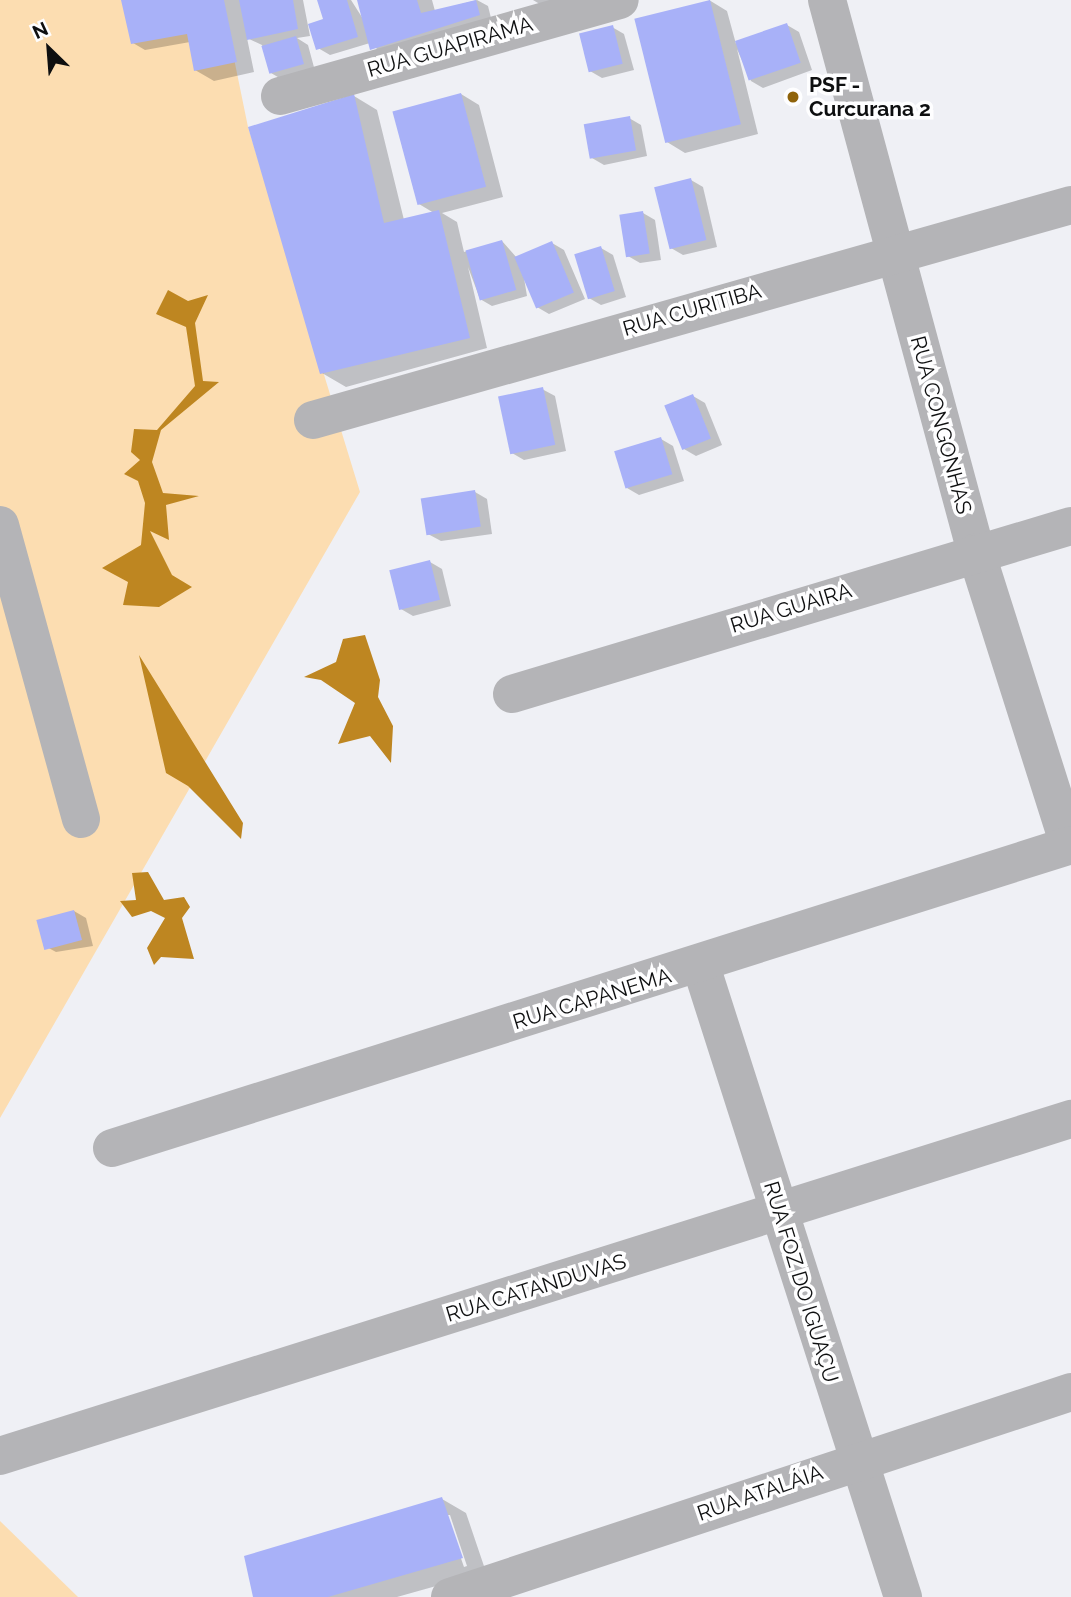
<!DOCTYPE html>
<meta charset="utf-8">
<style>
body{margin:0}
#map{position:relative;width:1071px;height:1597px;overflow:hidden;background:#eff0f5;font-family:Raleway,sans-serif}
div>[style]{position:absolute}
[style*='--x']{left:calc(var(--x)*1px);top:calc(var(--y)*1px);width:calc(var(--w)*1px);rotate:calc(var(--a)*1deg)}
.green>*{inset:0;background:#fcddb1}
.water>*{inset:0;background:#be8621}
.shadow>*{inset:0;background:#0003}
.building>*{inset:0;background:#a8b1f8;transform-origin:0 0}
.minor>*{height:38px;margin:-19px;padding:0 19px;transform-origin:19px;border-radius:19px;background:#b4b4b7}
.dots>*{width:19px;height:19px;translate:-50% -50%;box-sizing:border-box;border:4px solid #fefeff;border-radius:50%}
span{translate:-50% -50%;white-space:nowrap;text-align:center;line-height:1.15;-webkit-text-stroke:7px #fefeff;paint-order:stroke}
.street-label{font-size:21px;color:#0e0f10}
.poi-label{font-size:21px;color:#0e0f10;font-weight:700}
.left{translate:0 -50%;text-align:left}
.north{position:absolute;left:14px;top:14px;width:70px;height:70px;-webkit-text-stroke:5px #fefeff;paint-order:stroke;rotate:335deg;font-size:19px;font-weight:700;line-height:28px;text-align:center;color:#0e0f10}
.north::after{content:'';display:block;margin:auto;width:24px;height:32px;background:#0e0f10;clip-path:polygon(50% 0,100% 100%,50% 72%,0 100%)}
</style>
<div id="map">
<div class="green">
<i style="clip-path:polygon(0 0,222px 0,248px 127px,360px 492px,0 1118px)"></i>
<i style="clip-path:polygon(0 1521px,78px 1597px,0 1597px)"></i>
</div>
<div class="water">
<i style="clip-path:polygon(168px 290px,188px 301px,208px 295px,195px 323px,203px 381px,219px 382px,161px 430px,152px 462px,163px 493px,199px 496px,166px 505px,169px 540px,150px 531px,172px 575px,192px 587px,159px 607px,123px 605px,128px 582px,102px 568px,141px 545px,145px 503px,138px 481px,124px 474px,140px 460px,131px 452px,134px 429px,157px 430px,195px 386px,186px 327px,156px 314px)"></i>
<i style="clip-path:polygon(365px 635px,380px 680px,378px 697px,393px 726px,391px 763px,370px 736px,338px 744px,355px 703px,321px 680px,304px 677px,336px 662px,343px 639px)"></i>
<i style="clip-path:polygon(139px 655px,243px 823px,241px 839px,188px 786px,166px 773px)"></i>
<i style="clip-path:polygon(148px 872px,164px 900px,184px 897px,190px 907px,182px 918px,194px 959px,161px 957px,154px 965px,147px 948px,165px 918px,151px 911px,132px 917px,120px 901px,136px 900px,132px 873px)"></i>
</div>
<div class="shadow">
<i style="clip-path:polygon(123px 0,303px 0,310px 36px,297px 38px,308px 45px,315px 71px,283px 80px,271px 73px,262px 45px,247px 38px,254px 72px,214px 81px,195px 70px,190px 42px,145px 50px,133px 43px)"></i>
<i style="clip-path:polygon(319px 0,351px 0,365px 22px,359px 0,432px 0,435px 11px,477px 0,488px 6px,492px 22px,390px 60px,370px 43px,330px 55px,318px 48px,328px 20px)"></i>
<i style="clip-path:polygon(533px 0,569px 0,543px 6px)"></i>
<i style="clip-path:polygon(709px 0,727px 11px,736px 44px,787px 25px,799px 32px,812px 70px,763px 88px,751px 81px,737px 49px,758px 134px,685px 153px,667px 142px)"></i>
<i style="clip-path:polygon(612px 27px,624px 34px,634px 70px,602px 78px,590px 71px)"></i>
<i style="clip-path:polygon(461px 94px,479px 105px,503px 197px,442px 213px,457px 222px,464px 252px,502px 241px,517px 258px,552px 243px,564px 250px,585px 299px,549px 314px,537px 307px,524px 278px,527px 296px,492px 306px,480px 299px,468px 267px,487px 348px,346px 387px,322px 373px,354px 96px,377px 110px,404px 220px,434px 213px,419px 204px)"></i>
<i style="clip-path:polygon(629px 118px,641px 125px,647px 156px,604px 165px,592px 158px)"></i>
<i style="clip-path:polygon(691px 180px,703px 187px,717px 247px,683px 255px,671px 248px)"></i>
<i style="clip-path:polygon(643px 213px,655px 220px,661px 260px,640px 263px,628px 256px)"></i>
<i style="clip-path:polygon(601px 248px,613px 255px,626px 297px,601px 305px,589px 298px)"></i>
<i style="clip-path:polygon(542px 389px,555px 396px,566px 451px,524px 460px,512px 453px)"></i>
<i style="clip-path:polygon(693px 396px,705px 403px,722px 445px,696px 456px,684px 449px)"></i>
<i style="clip-path:polygon(661px 439px,673px 446px,684px 481px,639px 495px,627px 488px)"></i>
<i style="clip-path:polygon(475px 492px,487px 499px,492px 534px,441px 541px,428px 534px)"></i>
<i style="clip-path:polygon(430px 562px,442px 569px,451px 606px,413px 616px,401px 609px)"></i>
<i style="clip-path:polygon(74px 911px,86px 918px,93px 946px,56px 952px,43px 945px)"></i>
<i style="clip-path:polygon(evenodd,442px 1499px,466px 1513px,486px 1572px,397px 1597px,255px 1597px,442px 1499px,446px 1515px,450px 1515px,467px 1566px,464px 1567px,446px 1515px)"></i>
</div>
<div class="building">
<i style="clip-path:polygon(121px 0,224px 0,237px 62px,194px 71px,187px 34px,131px 44px)"></i>
<i style="clip-path:polygon(239px 0,293px 0,298px 29px,247px 40px)"></i>
<i style="clip-path:polygon(317px 0,347px 0,358px 37px,316px 50px,308px 24px,323px 19px)"></i>
<i style="clip-path:polygon(357px 0,417px 0,421px 13px,476px 0,480px 15px,370px 50px)"></i>
<i style="left:710px;top:0;width:128px;height:78px;rotate:76deg"></i>
<i style="left:787px;top:23px;width:42px;height:55px;rotate:71deg"></i>
<i style="left:613px;top:25px;width:40px;height:35px;rotate:76deg"></i>
<i style="left:296px;top:36px;width:29px;height:36px;rotate:74deg"></i>
<i style="left:461px;top:93px;width:97px;height:71px;rotate:75deg"></i>
<i style="clip-path:polygon(354px 94px,384px 223px,439px 210px,470px 338px,320px 374px,248px 127px)"></i>
<i style="left:630px;top:116px;width:35px;height:47px;rotate:80deg"></i>
<i style="left:691px;top:178px;width:64px;height:38px;rotate:76deg"></i>
<i style="left:643px;top:211px;width:43px;height:24px;rotate:81deg"></i>
<i style="left:502px;top:240px;width:52px;height:38px;rotate:74deg"></i>
<i style="left:552px;top:241px;width:56px;height:41px;rotate:67deg"></i>
<i style="left:601px;top:246px;width:47px;height:28px;rotate:73deg"></i>
<i style="left:543px;top:387px;width:59px;height:46px;rotate:78deg"></i>
<i style="left:693px;top:394px;width:48px;height:31px;rotate:68deg"></i>
<i style="left:661px;top:437px;width:39px;height:49px;rotate:73deg"></i>
<i style="left:475px;top:490px;width:37px;height:55px;rotate:81deg"></i>
<i style="left:430px;top:560px;width:41px;height:42px;rotate:76deg"></i>
<i style="left:74px;top:910px;width:31px;height:39px;rotate:75deg"></i>
<i style="clip-path:polygon(442px 1497px,463px 1558px,328px 1597px,253px 1597px,244px 1556px)"></i>
</div>
<div class="minor">
<i style="--x:827;--y:0;--w:572;--a:74.89"></i>
<i style="--x:976;--y:552;--w:308;--a:72.4"></i>
<i style="--x:280;--y:96;--w:353;--a:-15.8"></i>
<i style="--x:313;--y:420;--w:788;--a:-15.84"></i>
<i style="--x:0;--y:525;--w:305;--a:74.6"></i>
<i style="--x:512;--y:694;--w:584;--a:-16.73"></i>
<i style="--x:701;--y:966;--w:663;--a:72.25"></i>
<i style="--x:112;--y:1148;--w:1006;--a:-17.53"></i>
<i style="--x:0;--y:1456;--w:1123;--a:-17.47"></i>
<i style="--x:450;--y:1597;--w:654;--a:-18.27"></i>
</div>
<div class="dots">
<i style="left:793px;top:97px;background:#8f630b"></i>
</div>
<div class="street-label">
<span style="left:450px;top:47px;rotate:-16deg">RUA GUAPIRAMA</span>
<span style="left:692px;top:310px;rotate:-16deg">RUA CURITIBA</span>
<span style="left:941px;top:425px;rotate:75deg">RUA CONGONHAS</span>
<span style="left:791px;top:608px;rotate:-17deg">RUA GUAIRA</span>
<span style="left:592px;top:999px;rotate:-17deg">RUA CAPANEMA</span>
<span style="left:801px;top:1282px;rotate:73deg">RUA FOZ DO IGUAÇU</span>
<span style="left:536px;top:1288px;rotate:-17deg">RUA CATANDUVAS</span>
<span style="left:760px;top:1493px;rotate:-19deg">RUA ATALÁIA</span>
</div>
<div class="poi-label">
<span class="left" style="left:809px;top:97px">PSF -<br>Curcurana 2</span>
</div>
<div class="north">N</div>
</div>
